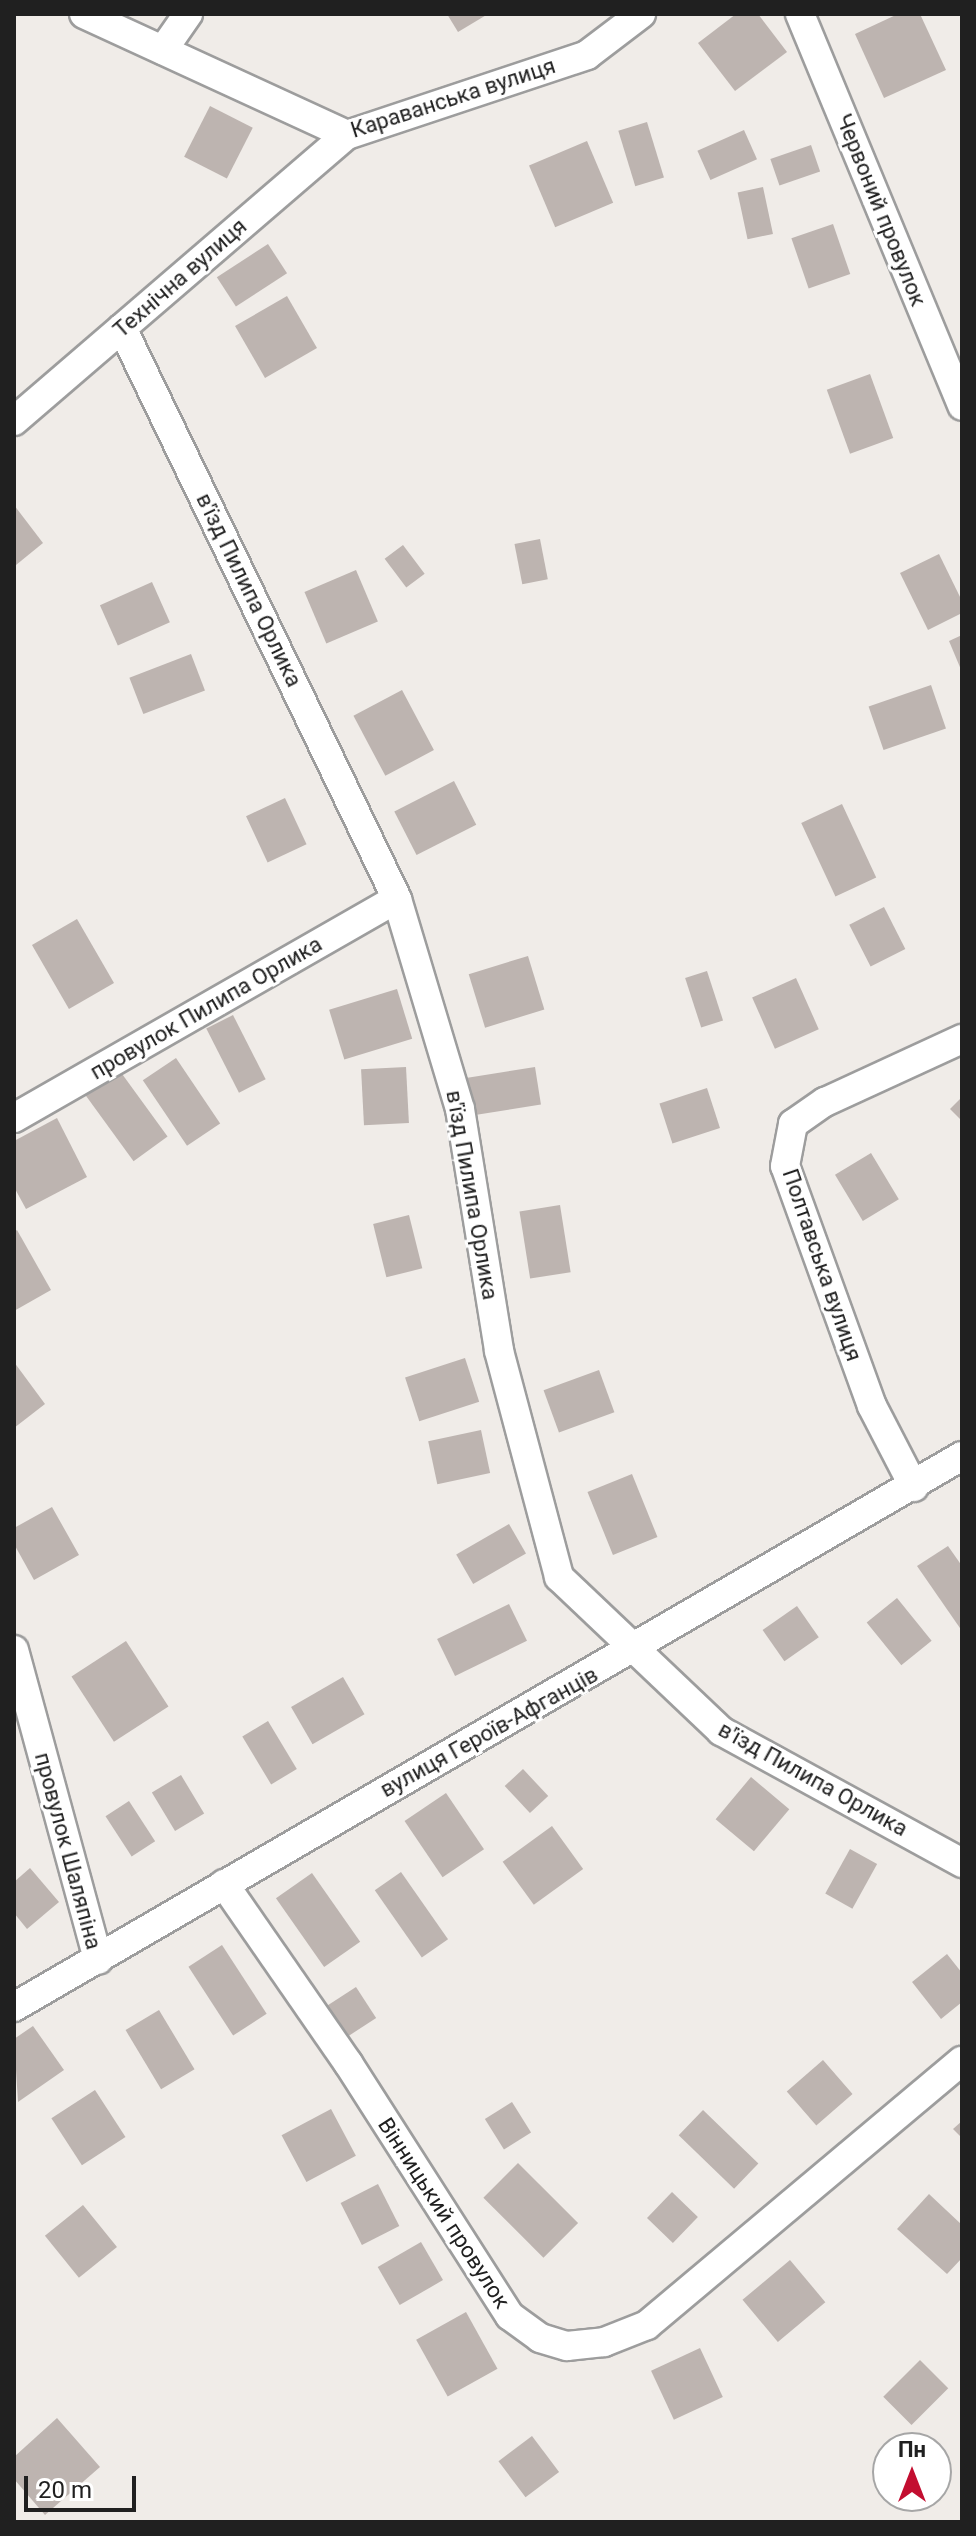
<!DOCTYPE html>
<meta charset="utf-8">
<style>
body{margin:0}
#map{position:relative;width:976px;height:2536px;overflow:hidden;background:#f0ece8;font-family:Roboto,sans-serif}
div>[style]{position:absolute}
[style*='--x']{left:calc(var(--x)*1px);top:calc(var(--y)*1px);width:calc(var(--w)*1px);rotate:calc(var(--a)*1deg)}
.building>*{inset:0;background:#bdb4b0;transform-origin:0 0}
.roads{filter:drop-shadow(2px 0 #9d9d9d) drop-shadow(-2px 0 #9d9d9d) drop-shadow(0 2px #9d9d9d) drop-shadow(0 -2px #9d9d9d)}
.street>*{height:28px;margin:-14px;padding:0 14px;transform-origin:14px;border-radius:14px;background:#fff}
span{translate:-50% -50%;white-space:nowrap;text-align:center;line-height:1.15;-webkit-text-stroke:6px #fff;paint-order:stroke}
.street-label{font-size:22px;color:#202020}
.frame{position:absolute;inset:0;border:16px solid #202020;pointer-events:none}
.north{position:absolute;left:872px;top:2432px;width:80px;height:80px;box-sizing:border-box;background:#fff;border:2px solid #a6a6a6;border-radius:50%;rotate:0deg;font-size:22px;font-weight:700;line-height:32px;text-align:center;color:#202020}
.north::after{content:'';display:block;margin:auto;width:28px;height:36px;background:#c30e30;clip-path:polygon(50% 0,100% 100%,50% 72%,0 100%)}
.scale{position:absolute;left:24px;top:2476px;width:112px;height:36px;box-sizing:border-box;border:4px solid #202020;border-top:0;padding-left:10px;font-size:24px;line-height:28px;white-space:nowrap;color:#202020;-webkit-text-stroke:6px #fff;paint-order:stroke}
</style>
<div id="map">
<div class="building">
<i style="clip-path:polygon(447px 14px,488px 14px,458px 32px)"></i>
<i style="clip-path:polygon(736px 14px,758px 14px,787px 52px,735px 91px,698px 43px)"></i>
<i style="clip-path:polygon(898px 14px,920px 14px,946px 70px,884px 98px,855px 34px)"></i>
<i style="left:210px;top:106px;width:48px;height:57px;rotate:27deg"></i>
<i style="left:647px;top:122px;width:58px;height:30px;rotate:73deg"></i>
<i style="left:744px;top:130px;width:32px;height:51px;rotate:66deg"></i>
<i style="left:587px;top:141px;width:67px;height:63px;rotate:67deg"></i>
<i style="left:811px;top:145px;width:28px;height:43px;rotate:71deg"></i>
<i style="left:763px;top:187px;width:48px;height:26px;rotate:78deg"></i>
<i style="left:833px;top:224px;width:53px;height:44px;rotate:71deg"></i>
<i style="left:268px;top:244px;width:35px;height:61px;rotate:57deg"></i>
<i style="left:287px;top:296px;width:60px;height:60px;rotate:60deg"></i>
<i style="left:870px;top:374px;width:68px;height:46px;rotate:70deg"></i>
<i style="clip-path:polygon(14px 505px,43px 543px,16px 565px,14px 563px)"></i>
<i style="left:540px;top:539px;width:41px;height:26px;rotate:79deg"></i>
<i style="left:403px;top:545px;width:36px;height:23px;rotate:53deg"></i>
<i style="clip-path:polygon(939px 554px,962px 601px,962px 613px,928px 630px,900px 573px)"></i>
<i style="left:356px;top:570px;width:56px;height:56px;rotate:67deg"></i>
<i style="left:152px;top:582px;width:44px;height:57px;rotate:66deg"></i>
<i style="clip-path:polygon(962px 635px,962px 672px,949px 641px)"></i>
<i style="left:191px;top:654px;width:39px;height:66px;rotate:69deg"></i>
<i style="left:931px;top:685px;width:46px;height:66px;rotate:71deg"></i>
<i style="left:402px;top:690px;width:68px;height:55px;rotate:62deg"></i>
<i style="left:454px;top:781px;width:49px;height:67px;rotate:63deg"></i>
<i style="left:285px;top:798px;width:51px;height:43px;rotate:65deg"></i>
<i style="left:842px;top:804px;width:81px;height:45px;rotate:65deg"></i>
<i style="left:884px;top:907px;width:47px;height:39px;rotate:63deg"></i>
<i style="left:77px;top:919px;width:74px;height:52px;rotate:60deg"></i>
<i style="left:528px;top:956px;width:56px;height:62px;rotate:73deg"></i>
<i style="left:707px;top:971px;width:52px;height:23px;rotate:72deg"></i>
<i style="left:796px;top:978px;width:56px;height:48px;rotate:66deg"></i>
<i style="left:397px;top:989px;width:52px;height:71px;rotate:73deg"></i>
<i style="left:233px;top:1015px;width:72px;height:30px;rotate:63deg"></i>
<i style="left:176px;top:1058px;width:79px;height:40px;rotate:56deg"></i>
<i style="left:117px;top:1067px;width:86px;height:42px;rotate:54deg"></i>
<i style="left:406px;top:1067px;width:56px;height:45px;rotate:87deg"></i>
<i style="left:535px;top:1067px;width:38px;height:73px;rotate:81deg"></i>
<i style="left:707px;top:1088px;width:42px;height:50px;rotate:72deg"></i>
<i style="clip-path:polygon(962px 1097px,962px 1121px,950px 1109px)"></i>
<i style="clip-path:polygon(57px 1118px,87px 1177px,26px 1209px,14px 1187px,14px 1141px)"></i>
<i style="left:871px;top:1153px;width:54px;height:42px;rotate:59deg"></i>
<i style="left:560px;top:1205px;width:68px;height:41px;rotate:81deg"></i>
<i style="left:409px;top:1215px;width:55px;height:37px;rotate:76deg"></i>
<i style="clip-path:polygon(17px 1230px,51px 1290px,14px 1311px,14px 1232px)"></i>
<i style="left:465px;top:1358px;width:46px;height:63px;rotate:72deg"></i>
<i style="clip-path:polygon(14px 1362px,45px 1404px,14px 1428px)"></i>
<i style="left:599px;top:1370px;width:45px;height:59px;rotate:70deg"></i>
<i style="left:481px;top:1430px;width:44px;height:54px;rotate:78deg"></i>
<i style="left:632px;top:1474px;width:68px;height:48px;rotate:68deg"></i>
<i style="clip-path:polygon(52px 1507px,79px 1555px,34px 1580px,14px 1544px,14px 1528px)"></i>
<i style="left:509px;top:1524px;width:34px;height:61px;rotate:60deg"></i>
<i style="clip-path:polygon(948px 1546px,962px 1566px,962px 1631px,917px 1566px)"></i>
<i style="left:897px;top:1598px;width:55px;height:39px;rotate:51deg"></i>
<i style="left:509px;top:1604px;width:41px;height:80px;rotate:64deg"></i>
<i style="left:797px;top:1606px;width:38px;height:42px;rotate:55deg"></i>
<i style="left:126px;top:1641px;width:78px;height:65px;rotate:57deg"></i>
<i style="left:343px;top:1677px;width:43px;height:60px;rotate:60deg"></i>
<i style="left:268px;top:1721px;width:56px;height:30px;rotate:59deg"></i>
<i style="left:523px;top:1769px;width:37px;height:25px;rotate:47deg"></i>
<i style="left:181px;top:1775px;width:45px;height:34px;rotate:59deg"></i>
<i style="left:751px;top:1777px;width:50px;height:55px;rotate:40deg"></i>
<i style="left:446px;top:1793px;width:68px;height:50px;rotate:56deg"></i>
<i style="left:129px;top:1801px;width:48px;height:28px;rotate:57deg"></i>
<i style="left:552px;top:1826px;width:53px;height:61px;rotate:54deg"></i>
<i style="left:850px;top:1849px;width:31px;height:51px;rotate:29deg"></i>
<i style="clip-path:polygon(30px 1868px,59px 1902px,27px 1929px,14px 1913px,14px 1882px)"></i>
<i style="left:401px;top:1872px;width:82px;height:32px;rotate:55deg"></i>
<i style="left:312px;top:1873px;width:84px;height:44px;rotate:55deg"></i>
<i style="left:222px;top:1945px;width:82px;height:40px;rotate:57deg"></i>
<i style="clip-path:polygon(947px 1954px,962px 1973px,962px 2002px,941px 2019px,912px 1982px)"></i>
<i style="left:356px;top:1987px;width:37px;height:40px;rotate:57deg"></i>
<i style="left:159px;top:2010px;width:69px;height:39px;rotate:59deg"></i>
<i style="clip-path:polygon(33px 2026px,64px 2070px,18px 2102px,14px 2039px)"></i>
<i style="left:823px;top:2060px;width:45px;height:48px;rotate:49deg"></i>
<i style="left:95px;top:2090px;width:56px;height:52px;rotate:57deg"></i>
<i style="left:512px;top:2102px;width:36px;height:32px;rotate:58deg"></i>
<i style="left:331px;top:2109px;width:53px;height:56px;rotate:62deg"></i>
<i style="left:703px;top:2110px;width:77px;height:35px;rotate:44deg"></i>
<i style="clip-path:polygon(962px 2121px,962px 2138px,953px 2129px)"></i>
<i style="left:518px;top:2163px;width:85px;height:49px;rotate:45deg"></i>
<i style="left:378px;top:2184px;width:47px;height:42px;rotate:63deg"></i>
<i style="left:672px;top:2192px;width:36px;height:36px;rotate:44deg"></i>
<i style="clip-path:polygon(929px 2194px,962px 2225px,962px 2258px,947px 2274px,897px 2229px)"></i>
<i style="left:83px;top:2205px;width:54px;height:49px;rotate:51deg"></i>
<i style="left:421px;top:2242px;width:44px;height:50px;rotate:60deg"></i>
<i style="left:790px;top:2260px;width:55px;height:62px;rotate:50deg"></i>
<i style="left:466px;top:2312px;width:65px;height:57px;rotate:61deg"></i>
<i style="left:700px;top:2348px;width:54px;height:54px;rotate:65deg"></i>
<i style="left:920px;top:2360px;width:40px;height:52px;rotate:45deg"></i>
<i style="clip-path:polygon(57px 2418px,100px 2467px,45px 2515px,14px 2479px,14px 2457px)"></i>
<i style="left:532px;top:2436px;width:45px;height:42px;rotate:53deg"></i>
</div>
<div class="roads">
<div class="street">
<i style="--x:84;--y:14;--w:289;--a:24.7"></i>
<i style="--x:347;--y:135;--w:253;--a:-18.4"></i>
<i style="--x:587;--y:55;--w:68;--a:-37.2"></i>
<i style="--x:800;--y:14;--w:424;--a:67.5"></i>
<i style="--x:163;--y:50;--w:44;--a:-55.2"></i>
<i style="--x:122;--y:328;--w:634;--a:64.28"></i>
<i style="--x:397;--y:899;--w:219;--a:73.3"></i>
<i style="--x:460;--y:1109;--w:245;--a:80.8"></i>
<i style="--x:499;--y:1351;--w:234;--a:75.1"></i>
<i style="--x:559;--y:1577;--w:224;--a:43.5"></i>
<i style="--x:721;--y:1731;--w:275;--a:28.7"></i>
<i style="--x:14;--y:421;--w:439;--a:-40.7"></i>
<i style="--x:14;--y:1118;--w:441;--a:-29.8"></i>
<i style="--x:914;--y:1487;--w:91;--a:-117.4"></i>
<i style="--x:872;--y:1406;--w:255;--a:-109.9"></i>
<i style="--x:785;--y:1166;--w:43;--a:-79.2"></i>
<i style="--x:793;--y:1124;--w:39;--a:-35"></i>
<i style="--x:825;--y:1102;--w:151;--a:-24.7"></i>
<i style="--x:14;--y:1650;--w:321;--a:74.8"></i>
<i style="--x:224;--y:1884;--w:218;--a:55.3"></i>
<i style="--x:348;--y:2063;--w:300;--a:57.4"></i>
<i style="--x:510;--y:2316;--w:37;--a:36"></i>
<i style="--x:540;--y:2338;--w:28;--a:17"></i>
<i style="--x:567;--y:2346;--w:37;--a:-6"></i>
<i style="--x:604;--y:2342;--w:46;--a:-21.6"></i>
<i style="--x:647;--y:2325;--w:411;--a:-40"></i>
<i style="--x:14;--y:2007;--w:1096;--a:-30.17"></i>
</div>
</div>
<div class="street-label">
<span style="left:453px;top:98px;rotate:-18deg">Караванська вулиця</span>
<span style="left:881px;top:210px;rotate:68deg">Червоний провулок</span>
<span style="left:180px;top:278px;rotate:-41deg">Технічна вулиця</span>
<span style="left:249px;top:590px;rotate:64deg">в'їзд Пилипа Орлика</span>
<span style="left:206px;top:1008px;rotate:-30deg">провулок Пилипа Орлика</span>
<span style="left:472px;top:1195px;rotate:80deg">в'їзд Пилипа Орлика</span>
<span style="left:822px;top:1265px;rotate:71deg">Полтавська вулиця</span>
<span style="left:489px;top:1732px;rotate:-29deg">вулиця Героїв-Афганців</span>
<span style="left:813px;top:1779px;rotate:29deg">в'їзд Пилипа Орлика</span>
<span style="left:68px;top:1851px;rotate:75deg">провулок Шаляпіна</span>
<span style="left:444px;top:2213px;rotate:57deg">Вінницький провулок</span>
</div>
<div class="frame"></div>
<div class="north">Пн</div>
<div class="scale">20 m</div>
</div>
